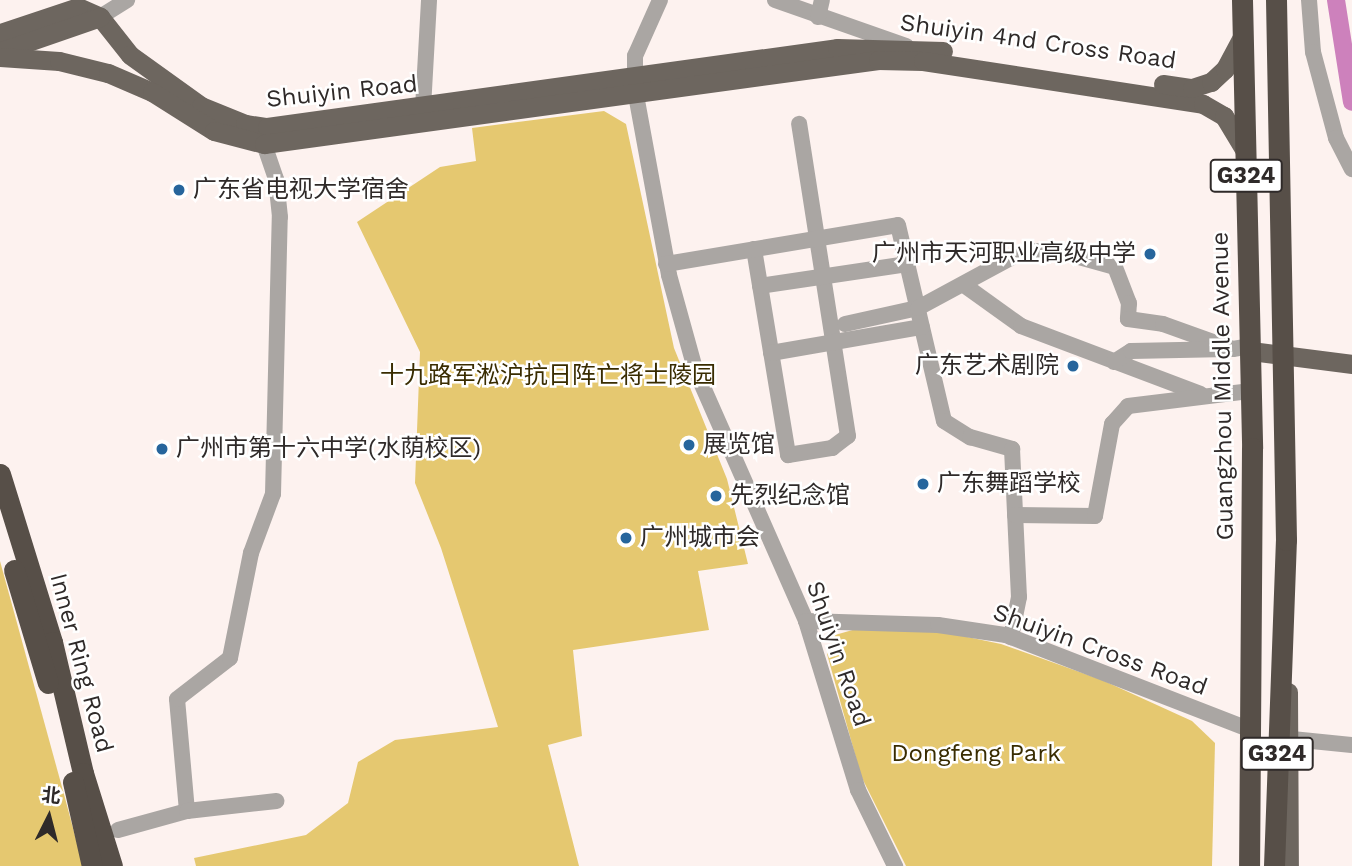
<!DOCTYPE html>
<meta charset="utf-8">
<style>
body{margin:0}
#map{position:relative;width:1352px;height:866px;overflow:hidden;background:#fdf2ef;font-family:"Work Sans","Noto Sans SC",sans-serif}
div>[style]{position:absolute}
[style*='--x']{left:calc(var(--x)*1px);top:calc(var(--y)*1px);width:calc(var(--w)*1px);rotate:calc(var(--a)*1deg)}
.green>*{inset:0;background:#e5c870}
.river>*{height:18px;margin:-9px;padding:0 9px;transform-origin:9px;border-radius:9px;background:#cd81bc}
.minor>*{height:16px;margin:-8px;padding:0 8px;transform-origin:8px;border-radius:8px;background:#aaa6a3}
.major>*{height:19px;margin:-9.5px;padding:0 9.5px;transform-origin:9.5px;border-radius:9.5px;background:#6d665f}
.highway>*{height:21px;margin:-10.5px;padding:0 10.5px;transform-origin:10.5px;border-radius:10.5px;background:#574f48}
.dots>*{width:19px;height:19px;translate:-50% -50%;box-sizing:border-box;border:4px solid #fff;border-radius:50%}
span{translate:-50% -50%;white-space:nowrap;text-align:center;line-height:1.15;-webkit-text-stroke:5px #fff;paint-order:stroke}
.shield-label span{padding:2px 5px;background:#fff;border:2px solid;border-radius:5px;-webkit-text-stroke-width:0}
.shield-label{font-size:23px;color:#2f2a29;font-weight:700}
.street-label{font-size:24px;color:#2f2a29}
.poi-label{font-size:24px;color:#2f2a29}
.left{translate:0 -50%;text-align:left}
.right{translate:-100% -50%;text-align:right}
.park-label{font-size:24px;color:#392c01}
.north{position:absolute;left:14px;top:782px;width:70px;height:70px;-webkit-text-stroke:5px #fff;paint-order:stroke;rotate:6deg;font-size:19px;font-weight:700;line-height:28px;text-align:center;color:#2f2a29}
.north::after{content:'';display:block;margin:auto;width:24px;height:32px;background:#2f2a29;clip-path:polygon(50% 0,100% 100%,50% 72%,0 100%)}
</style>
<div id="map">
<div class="green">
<i style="clip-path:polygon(604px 111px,626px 124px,674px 348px,727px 479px,748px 564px,698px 571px,709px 630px,573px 650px,582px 736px,548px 745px,579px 866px,196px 866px,194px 858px,306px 835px,348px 803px,358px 762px,395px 740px,498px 727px,441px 548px,415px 483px,420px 352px,357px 222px,440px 167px,476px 161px,472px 128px)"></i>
<i style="clip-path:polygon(0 561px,65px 798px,83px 866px,0 866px)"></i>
<i style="clip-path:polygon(870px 625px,929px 629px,1001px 644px,1102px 680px,1192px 721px,1215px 743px,1212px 866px,906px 866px,861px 776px,827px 654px,835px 635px)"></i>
</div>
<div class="river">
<i style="--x:1336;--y:0;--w:103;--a:81.1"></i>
</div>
<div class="minor">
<i style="--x:775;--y:0;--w:139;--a:19.3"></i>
<i style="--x:1309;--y:0;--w:52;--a:85.6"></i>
<i style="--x:1313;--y:52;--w:89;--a:75"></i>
<i style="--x:1336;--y:138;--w:35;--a:63"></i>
<i style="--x:100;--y:17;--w:32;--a:-32"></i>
<i style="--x:818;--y:17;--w:17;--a:-77"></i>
<i style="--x:635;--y:79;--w:23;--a:-90"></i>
<i style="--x:635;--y:56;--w:61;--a:-65.9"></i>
<i style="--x:636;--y:95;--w:183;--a:79.6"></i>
<i style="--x:669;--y:275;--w:98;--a:74.5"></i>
<i style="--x:695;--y:369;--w:275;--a:66.2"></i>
<i style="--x:806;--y:621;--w:177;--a:72.9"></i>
<i style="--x:858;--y:790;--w:85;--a:64"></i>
<i style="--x:423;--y:108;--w:108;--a:-86.8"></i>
<i style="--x:754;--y:249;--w:209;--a:80.6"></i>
<i style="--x:788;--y:455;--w:45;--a:-9"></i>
<i style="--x:832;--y:448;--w:20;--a:-37"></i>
<i style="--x:848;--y:436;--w:316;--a:-98.9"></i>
<i style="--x:666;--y:264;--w:235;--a:-9.5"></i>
<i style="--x:898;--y:225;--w:201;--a:76.8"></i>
<i style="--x:944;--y:421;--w:31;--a:32"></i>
<i style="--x:970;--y:437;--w:44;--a:15.9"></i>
<i style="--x:1012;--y:449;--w:148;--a:87.3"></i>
<i style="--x:1019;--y:597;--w:41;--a:101.3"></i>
<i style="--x:964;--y:285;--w:70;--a:35.7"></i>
<i style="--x:1021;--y:326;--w:192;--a:20.7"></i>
<i style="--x:760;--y:286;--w:149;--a:-8.5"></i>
<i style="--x:845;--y:324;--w:75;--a:-12.4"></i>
<i style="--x:918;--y:308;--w:109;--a:-28.4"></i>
<i style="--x:1014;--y:256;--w:19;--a:-16"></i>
<i style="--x:1032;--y:251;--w:29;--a:2"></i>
<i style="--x:1061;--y:252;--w:56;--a:15.5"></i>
<i style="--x:1115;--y:267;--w:39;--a:69"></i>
<i style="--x:1129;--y:303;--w:16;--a:94"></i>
<i style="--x:1128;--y:319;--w:35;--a:8"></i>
<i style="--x:1163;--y:324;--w:74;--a:19.7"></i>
<i style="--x:1233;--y:349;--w:17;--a:-10"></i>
<i style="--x:771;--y:353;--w:153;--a:-9.8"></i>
<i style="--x:1114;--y:362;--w:20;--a:-33"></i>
<i style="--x:1131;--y:351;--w:97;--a:-1.2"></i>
<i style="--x:1015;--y:515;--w:80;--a:0.7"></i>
<i style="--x:1095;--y:516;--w:94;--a:-79.5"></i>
<i style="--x:1112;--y:424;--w:24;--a:-48"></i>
<i style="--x:1128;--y:406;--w:124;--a:-7"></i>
<i style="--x:806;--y:621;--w:132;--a:1.7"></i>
<i style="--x:938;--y:625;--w:69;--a:8.4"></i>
<i style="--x:1006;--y:635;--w:263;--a:21.2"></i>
<i style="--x:1292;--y:739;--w:60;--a:5.7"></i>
<i style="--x:187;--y:811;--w:112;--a:-95.1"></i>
<i style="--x:177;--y:699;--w:67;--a:-37.7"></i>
<i style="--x:230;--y:658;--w:107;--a:-78.7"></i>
<i style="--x:251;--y:553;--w:63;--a:-69.6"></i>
<i style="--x:273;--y:494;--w:277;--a:-88.6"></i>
<i style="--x:280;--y:217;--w:38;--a:-96"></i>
<i style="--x:276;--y:179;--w:37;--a:-109"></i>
<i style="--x:118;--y:830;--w:72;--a:-15.4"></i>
<i style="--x:187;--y:811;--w:90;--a:-6.4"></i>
</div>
<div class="major">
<i style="--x:78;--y:7;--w:24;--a:24"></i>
<i style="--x:100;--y:17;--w:48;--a:51.7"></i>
<i style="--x:130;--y:55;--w:87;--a:35.7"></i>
<i style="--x:201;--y:106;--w:48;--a:22.2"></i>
<i style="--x:245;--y:124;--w:22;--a:8"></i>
<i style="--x:267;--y:127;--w:575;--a:-7.89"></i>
<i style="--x:837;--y:48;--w:106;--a:1.6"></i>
<i style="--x:0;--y:33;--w:82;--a:-18.4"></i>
<i style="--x:2;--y:51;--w:104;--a:-19.1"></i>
<i style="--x:0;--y:57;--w:59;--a:3.9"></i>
<i style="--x:59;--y:61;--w:50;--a:13.8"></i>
<i style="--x:108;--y:73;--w:48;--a:23.4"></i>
<i style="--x:152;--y:92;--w:73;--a:32.2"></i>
<i style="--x:214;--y:131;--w:52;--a:14.6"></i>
<i style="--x:264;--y:144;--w:620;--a:-7.79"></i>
<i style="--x:878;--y:60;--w:45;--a:1.3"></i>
<i style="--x:923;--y:61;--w:283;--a:8.7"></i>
<i style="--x:1203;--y:104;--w:24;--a:30"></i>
<i style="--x:1224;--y:116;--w:41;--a:59"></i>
<i style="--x:1163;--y:84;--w:29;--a:8"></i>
<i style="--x:1192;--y:88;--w:20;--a:-18"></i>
<i style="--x:1211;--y:82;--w:19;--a:-43"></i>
<i style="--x:1225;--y:69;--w:38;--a:-62"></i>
<i style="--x:1251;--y:351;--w:102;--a:7.3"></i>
<i style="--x:1288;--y:692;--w:174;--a:89.7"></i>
</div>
<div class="highway">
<i style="--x:1242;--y:0;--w:448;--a:88.7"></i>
<i style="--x:1252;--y:448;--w:418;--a:90.4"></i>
<i style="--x:0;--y:474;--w:176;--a:72.8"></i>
<i style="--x:52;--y:642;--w:135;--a:76.7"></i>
<i style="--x:83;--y:773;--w:97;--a:72.7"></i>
<i style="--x:14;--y:570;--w:118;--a:73.3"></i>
<i style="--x:73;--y:782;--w:86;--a:77.3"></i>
<i style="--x:1274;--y:866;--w:326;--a:-87.9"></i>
<i style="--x:1286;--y:540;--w:540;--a:-91.06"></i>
</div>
<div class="dots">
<i style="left:179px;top:190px;background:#26659c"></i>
<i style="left:1150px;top:254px;background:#26659c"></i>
<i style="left:1073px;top:366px;background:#26659c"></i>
<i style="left:689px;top:445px;background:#26659c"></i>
<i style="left:162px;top:449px;background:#26659c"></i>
<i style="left:923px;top:484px;background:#26659c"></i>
<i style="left:716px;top:496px;background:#26659c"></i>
<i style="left:626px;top:538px;background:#26659c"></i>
</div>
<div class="shield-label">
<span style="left:1246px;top:176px">G324</span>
<span style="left:1277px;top:754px">G324</span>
</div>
<div class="street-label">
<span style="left:1038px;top:42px;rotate:8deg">Shuiyin 4nd Cross Road</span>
<span style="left:342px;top:92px;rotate:-6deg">Shuiyin Road</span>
<span style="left:1223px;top:386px;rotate:-91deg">Guangzhou Middle Avenue</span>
<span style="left:1100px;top:650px;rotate:20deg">Shuiyin Cross Road</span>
<span style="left:838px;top:654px;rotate:71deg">Shuiyin Road</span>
<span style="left:81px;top:663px;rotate:75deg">Inner Ring Road</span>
</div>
<div class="poi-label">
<span class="left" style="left:193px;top:190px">广东省电视大学宿舍</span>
<span class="right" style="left:1136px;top:254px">广州市天河职业高级中学</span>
<span class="right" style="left:1059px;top:366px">广东艺术剧院</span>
<span class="left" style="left:703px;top:445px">展览馆</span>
<span class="left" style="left:176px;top:449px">广州市第十六中学(水荫校区)</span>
<span class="left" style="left:937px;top:484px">广东舞蹈学校</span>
<span class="left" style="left:730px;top:496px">先烈纪念馆</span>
<span class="left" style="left:640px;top:538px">广州城市会</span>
</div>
<div class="park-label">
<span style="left:548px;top:376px">十九路军淞沪抗日阵亡将士陵园</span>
<span style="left:976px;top:754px">Dongfeng Park</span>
</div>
<div class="north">北</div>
</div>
